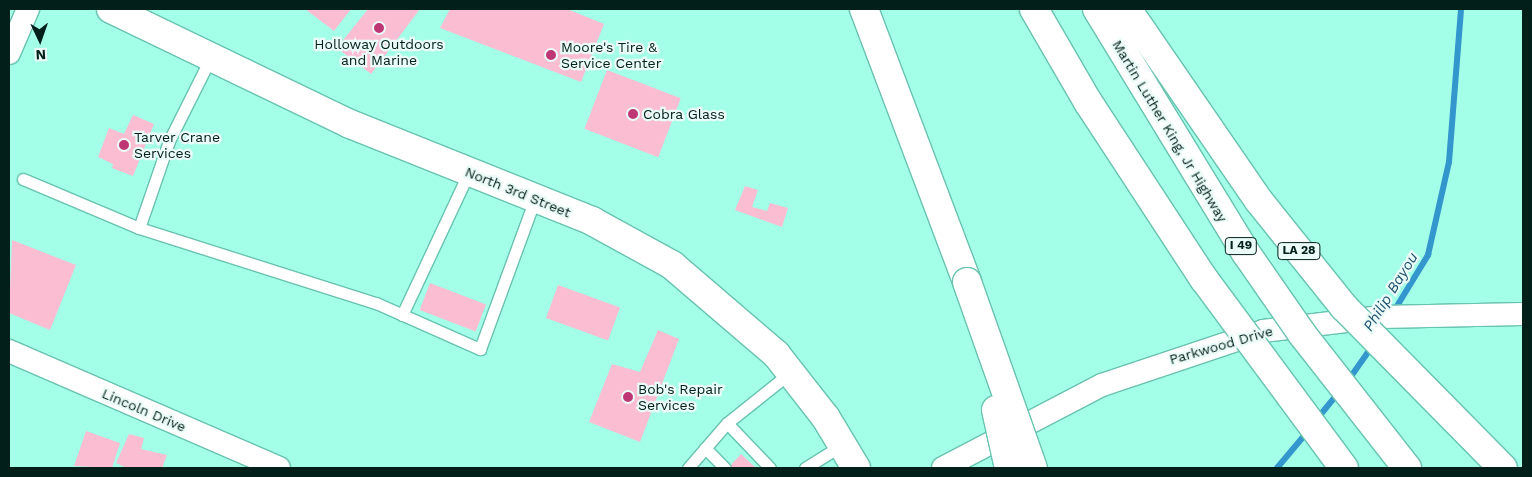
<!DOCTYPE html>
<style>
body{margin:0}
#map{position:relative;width:1532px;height:477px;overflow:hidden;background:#a3ffe8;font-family:"Work Sans",sans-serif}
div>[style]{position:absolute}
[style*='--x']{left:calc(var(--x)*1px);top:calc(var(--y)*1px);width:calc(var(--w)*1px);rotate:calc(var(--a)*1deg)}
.stream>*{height:6px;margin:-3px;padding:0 3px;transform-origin:3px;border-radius:3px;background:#3396cc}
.building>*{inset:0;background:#fabdd2;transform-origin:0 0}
.roads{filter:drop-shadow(1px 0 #68c3af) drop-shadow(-1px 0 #68c3af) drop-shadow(0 1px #68c3af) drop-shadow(0 -1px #68c3af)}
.service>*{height:11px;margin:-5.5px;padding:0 5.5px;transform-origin:5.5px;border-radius:5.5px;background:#fff}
.minor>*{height:22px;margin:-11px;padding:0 11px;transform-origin:11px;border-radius:11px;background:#fff}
.secondary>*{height:28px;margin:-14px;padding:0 14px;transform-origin:14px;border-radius:14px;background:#fff}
.motorway>*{height:28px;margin:-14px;padding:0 14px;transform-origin:14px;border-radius:14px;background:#fff}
.bridges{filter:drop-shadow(1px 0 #68c3af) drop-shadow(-1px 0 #68c3af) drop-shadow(0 1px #68c3af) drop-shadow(0 -1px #68c3af)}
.motorway-bridge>*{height:28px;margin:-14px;padding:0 14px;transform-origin:14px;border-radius:14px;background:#fff}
.dots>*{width:14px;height:14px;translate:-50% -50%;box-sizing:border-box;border:2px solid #ebfbf7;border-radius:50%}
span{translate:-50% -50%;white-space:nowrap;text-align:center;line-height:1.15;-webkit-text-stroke:4.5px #ebfbf7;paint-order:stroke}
.shield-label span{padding:1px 4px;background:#ebfbf7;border:1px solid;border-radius:4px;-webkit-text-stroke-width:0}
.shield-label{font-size:12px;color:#021f19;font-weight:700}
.poi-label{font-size:14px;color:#021f19}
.left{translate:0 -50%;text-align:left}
.street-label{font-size:14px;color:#021f19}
.water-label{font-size:15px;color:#1f526f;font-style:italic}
.frame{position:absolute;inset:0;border:10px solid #021f19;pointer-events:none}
.north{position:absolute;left:15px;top:15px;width:50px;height:50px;-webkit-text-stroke:4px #ebfbf7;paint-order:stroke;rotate:177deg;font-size:14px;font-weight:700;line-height:20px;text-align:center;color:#021f19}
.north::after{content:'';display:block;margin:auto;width:18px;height:22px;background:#021f19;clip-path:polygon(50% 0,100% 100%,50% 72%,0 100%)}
</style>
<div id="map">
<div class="stream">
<i style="--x:1394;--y:311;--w:66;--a:-58.7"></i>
<i style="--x:1428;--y:255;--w:95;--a:-77.3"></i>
<i style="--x:1449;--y:162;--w:153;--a:-85.5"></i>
<i style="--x:1347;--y:382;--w:45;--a:-54.9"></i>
<i style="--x:1317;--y:419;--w:35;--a:-51"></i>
<i style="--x:1277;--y:468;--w:48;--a:-50"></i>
</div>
<div class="building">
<i style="clip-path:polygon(305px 9px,351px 9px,334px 31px)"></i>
<i style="clip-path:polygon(368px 9px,420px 9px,371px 74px,337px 48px)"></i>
<i style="clip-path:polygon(450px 9px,567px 9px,604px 24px,581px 82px,440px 28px)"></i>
<i style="left:607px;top:70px;width:79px;height:63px;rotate:21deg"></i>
<i style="clip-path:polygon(133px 115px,154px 124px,133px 176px,112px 168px,113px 164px,98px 157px,109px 128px,124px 134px)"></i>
<i style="clip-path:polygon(745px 186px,758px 190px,752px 207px,767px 211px,770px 203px,788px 208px,782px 227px,735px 210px)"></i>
<i style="clip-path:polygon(12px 240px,76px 265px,50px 330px,9px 313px)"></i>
<i style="left:430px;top:283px;width:60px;height:29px;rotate:21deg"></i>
<i style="left:558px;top:285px;width:66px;height:35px;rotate:20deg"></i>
<i style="clip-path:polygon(658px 330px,679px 339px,640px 442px,589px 422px,612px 364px,640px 372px)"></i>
<i style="clip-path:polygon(86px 431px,120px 443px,112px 468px,74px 466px)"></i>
<i style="clip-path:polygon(129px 434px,144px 438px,141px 449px,167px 455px,162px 468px,127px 468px,116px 463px)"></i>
<i style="clip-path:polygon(741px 454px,756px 468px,728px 468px)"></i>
</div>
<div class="roads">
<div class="service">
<i style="--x:210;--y:59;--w:92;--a:116.6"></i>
<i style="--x:169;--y:141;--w:92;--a:109"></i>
<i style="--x:139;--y:228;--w:249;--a:17.6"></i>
<i style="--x:376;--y:303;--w:114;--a:23.9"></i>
<i style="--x:480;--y:349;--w:160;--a:-69.9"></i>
<i style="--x:23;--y:179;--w:126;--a:22.9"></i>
<i style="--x:402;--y:315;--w:158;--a:-64.9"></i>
<i style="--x:727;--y:423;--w:62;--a:46.3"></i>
<i style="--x:705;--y:448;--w:28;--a:45"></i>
<i style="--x:688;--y:468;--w:60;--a:-49.1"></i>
<i style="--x:727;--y:423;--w:82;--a:-38.6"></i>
<i style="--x:805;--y:468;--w:44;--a:-31.9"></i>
</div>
<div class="minor">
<i style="--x:9;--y:53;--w:48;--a:-66.6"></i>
<i style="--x:9;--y:351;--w:294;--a:23.4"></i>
<i style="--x:943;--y:468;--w:179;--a:-27.6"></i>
<i style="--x:1102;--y:385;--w:170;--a:-18.5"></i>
<i style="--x:1263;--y:331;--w:119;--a:-6.8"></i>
<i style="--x:1381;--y:317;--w:142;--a:-1.2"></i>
</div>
<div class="secondary">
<i style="--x:111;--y:9;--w:265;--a:25.7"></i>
<i style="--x:350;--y:124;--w:261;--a:21.8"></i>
<i style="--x:592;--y:221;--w:91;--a:28.8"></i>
<i style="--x:672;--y:265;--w:137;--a:40.6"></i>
<i style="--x:776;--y:354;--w:81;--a:52"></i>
<i style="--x:826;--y:418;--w:58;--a:59"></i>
</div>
<div class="motorway">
<i style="--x:864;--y:9;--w:292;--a:69.3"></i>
</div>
</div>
<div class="bridges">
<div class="motorway-bridge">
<i style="--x:1034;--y:9;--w:108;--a:59.9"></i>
<i style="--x:1088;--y:102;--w:212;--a:56.8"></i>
<i style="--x:1204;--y:279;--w:235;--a:53.5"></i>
<i style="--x:1097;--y:9;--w:286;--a:58.6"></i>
<i style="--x:1246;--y:253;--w:98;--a:55.3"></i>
<i style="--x:1302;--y:334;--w:170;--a:51.9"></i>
<i style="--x:1127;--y:9;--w:233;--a:55.5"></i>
<i style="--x:1259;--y:201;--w:136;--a:51.3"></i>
<i style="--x:1344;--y:307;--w:226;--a:45.4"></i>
<i style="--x:967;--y:282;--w:197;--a:70.5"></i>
<i style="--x:996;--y:410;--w:59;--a:77.4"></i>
</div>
</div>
<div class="dots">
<i style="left:379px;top:28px;background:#be3674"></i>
<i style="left:551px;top:55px;background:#be3674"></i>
<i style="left:633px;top:114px;background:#be3674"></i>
<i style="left:124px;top:145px;background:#be3674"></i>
<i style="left:628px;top:397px;background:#be3674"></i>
</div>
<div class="shield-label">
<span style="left:1241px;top:246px">I 49</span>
<span style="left:1299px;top:251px">LA 28</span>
</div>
<div class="poi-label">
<span style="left:379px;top:52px">Holloway Outdoors<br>and Marine</span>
<span class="left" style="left:561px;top:55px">Moore's Tire &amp;<br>Service Center</span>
<span class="left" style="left:643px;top:114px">Cobra Glass</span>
<span class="left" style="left:134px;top:145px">Tarver Crane<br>Services</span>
<span class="left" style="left:638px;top:397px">Bob's Repair<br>Services</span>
</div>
<div class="street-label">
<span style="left:1170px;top:131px;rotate:59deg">Martin Luther King, Jr Highway</span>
<span style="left:518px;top:192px;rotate:22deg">North 3rd Street</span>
<span style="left:1221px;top:345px;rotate:-16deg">Parkwood Drive</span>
<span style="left:144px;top:410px;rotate:23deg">Lincoln Drive</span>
</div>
<div class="water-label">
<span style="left:1391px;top:292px;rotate:-58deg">Philip Bayou</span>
</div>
<div class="frame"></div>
<div class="north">N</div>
</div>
